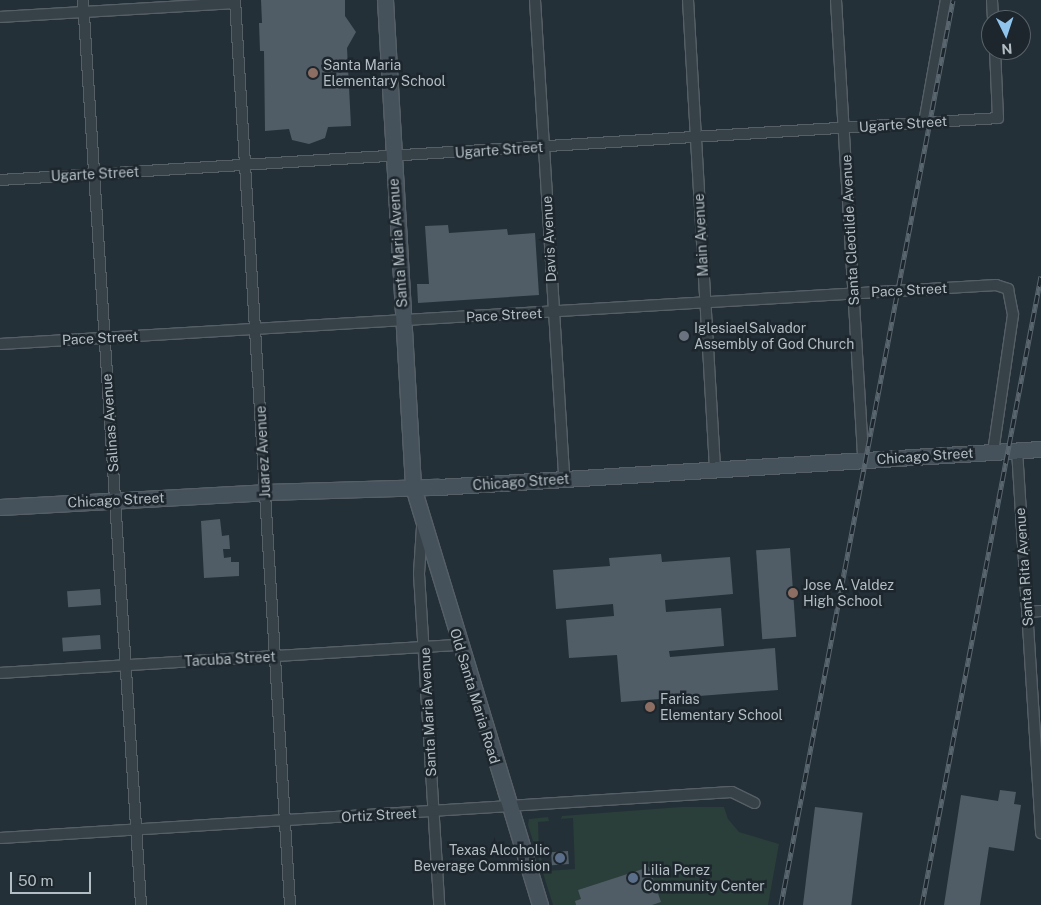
<!DOCTYPE html>
<style>
body{margin:0}
#map{position:relative;width:1041px;height:905px;overflow:hidden;background:#243037;font-family:"Public Sans",sans-serif}
div>[style]{position:absolute}
[style*='--x']{left:calc(var(--x)*1px);top:calc(var(--y)*1px);width:calc(var(--w)*1px);rotate:calc(var(--a)*1deg)}
.green>*{inset:0;background:#2a3e3a}
.building>*{inset:0;background:#505d66;transform-origin:0 0}
.roads{filter:drop-shadow(1px 0 #565f66) drop-shadow(-1px 0 #565f66) drop-shadow(0 1px #565f66) drop-shadow(0 -1px #565f66)}
.street>*{height:10px;margin:-5px;padding:0 5px;transform-origin:5px;border-radius:5px;background:#374148}
.secondary>*{height:15px;margin:-7.5px;padding:0 7.5px;transform-origin:7.5px;border-radius:7.5px;background:#46525b}
.rail>*{height:5px;margin-top:-2.5px;transform-origin:0;background:repeating-linear-gradient(90deg,#1d262d 0 9px,#5a666f 0 18px);box-sizing:border-box;border-block:1px solid #5a666f}
.dots>*{width:14px;height:14px;translate:-50% -50%;box-sizing:border-box;border:2px solid #1d262d;border-radius:50%}
span{translate:-50% -50%;white-space:nowrap;text-align:center;line-height:1.15;-webkit-text-stroke:5px #1d262d;paint-order:stroke}
.poi-label{font-size:14px;color:#b3bdc4}
.left{translate:0 -50%;text-align:left}
.right{translate:-100% -50%;text-align:right}
.street-label{font-size:14px;color:#b3bdc4}
.north{position:absolute;left:981px;top:10px;width:50px;height:50px;box-sizing:border-box;background:#1d262d;border:1px solid #596269;border-radius:50%;rotate:176deg;font-size:14px;font-weight:700;line-height:20px;text-align:center;color:#b3bdc4}
.north::after{content:'';display:block;margin:auto;width:18px;height:22px;background:#90c4ec;clip-path:polygon(50% 0,100% 100%,50% 72%,0 100%)}
.scale{position:absolute;left:10px;top:872px;width:81px;height:22px;box-sizing:border-box;border:2px solid #b3bdc4;border-top:0;padding-left:6px;font-size:15px;line-height:18px;white-space:nowrap;color:#b3bdc4;-webkit-text-stroke:4px #1d262d;paint-order:stroke}
</style>
<div id="map">
<div class="green">
<i style="clip-path:polygon(681px 807px,724px 807px,728px 819px,739px 832px,779px 844px,768px 905px,553px 905px,528px 825px,529px 819px,548px 817px,549px 821px,538px 822px,539px 852px,546px 871px,575px 869px,573px 818px,561px 819px,562px 816px)"></i>
</div>
<div class="building">
<i style="clip-path:polygon(261px 0,345px 0,345px 16px,356px 32px,347px 48px,351px 126px,328px 127px,325px 138px,309px 144px,292px 140px,289px 129px,265px 131px,264px 51px,260px 51px,259px 23px,262px 23px)"></i>
<i style="clip-path:polygon(448px 225px,449px 233px,507px 229px,508px 235px,535px 233px,539px 295px,418px 303px,417px 284px,429px 284px,425px 226px)"></i>
<i style="clip-path:polygon(220px 519px,222px 536px,229px 535px,230px 549px,223px 549px,224px 558px,231px 557px,231px 562px,239px 562px,239px 576px,204px 578px,201px 521px)"></i>
<i style="left:790px;top:548px;width:89px;height:34px;rotate:86deg"></i>
<i style="clip-path:polygon(661px 554px,662px 562px,730px 557px,733px 594px,665px 600px,666px 612px,721px 608px,724px 646px,669px 651px,670px 657px,775px 648px,778px 690px,621px 702px,617px 655px,569px 658px,566px 620px,614px 616px,613px 604px,556px 609px,553px 570px,610px 566px,609px 558px)"></i>
<i style="left:100px;top:589px;width:16px;height:33px;rotate:86deg"></i>
<i style="left:100px;top:635px;width:14px;height:38px;rotate:86deg"></i>
<i style="clip-path:polygon(1000px 790px,1016px 792px,1014px 804px,1021px 805px,1014px 851px,989px 847px,980px 905px,944px 905px,961px 795px,998px 801px)"></i>
<i style="left:815px;top:807px;width:48px;height:99px;rotate:7deg"></i>
<i style="left:568px;top:851px;width:13px;height:17px;rotate:86deg"></i>
<i style="clip-path:polygon(649px 867px,661px 902px,652px 905px,576px 905px,575px 901px,581px 899px,578px 890px)"></i>
</div>
<div class="roads">
<div class="street">
<i style="--x:83;--y:0;--w:907;--a:86.33"></i>
<i style="--x:235;--y:0;--w:907;--a:86.52"></i>
<i style="--x:535;--y:0;--w:480;--a:86.5"></i>
<i style="--x:688;--y:0;--w:471;--a:86.7"></i>
<i style="--x:836;--y:0;--w:461;--a:86.6"></i>
<i style="--x:992;--y:0;--w:20;--a:87"></i>
<i style="--x:0;--y:17;--w:235;--a:-3.4"></i>
<i style="--x:924;--y:123;--w:125;--a:-79.9"></i>
<i style="--x:0;--y:180;--w:1000;--a:-3.55"></i>
<i style="--x:998;--y:118;--w:68;--a:-92.5"></i>
<i style="--x:0;--y:344;--w:998;--a:-3.39"></i>
<i style="--x:996;--y:285;--w:13;--a:18"></i>
<i style="--x:1008;--y:289;--w:26;--a:79"></i>
<i style="--x:1013;--y:315;--w:138;--a:98.3"></i>
<i style="--x:1017;--y:450;--w:384;--a:86.4"></i>
<i style="--x:422;--y:527;--w:47;--a:93.7"></i>
<i style="--x:419;--y:574;--w:332;--a:86.5"></i>
<i style="--x:1027;--y:612;--w:14;--a:-4"></i>
<i style="--x:0;--y:673;--w:460;--a:-3.5"></i>
<i style="--x:0;--y:838;--w:733;--a:-3.6"></i>
<i style="--x:732;--y:792;--w:25;--a:26"></i>
</div>
<div class="secondary">
<i style="--x:385;--y:0;--w:488;--a:86.7"></i>
<i style="--x:413;--y:487;--w:437;--a:73.1"></i>
<i style="--x:0;--y:507;--w:265;--a:-3.2"></i>
<i style="--x:265;--y:492;--w:173;--a:-1.7"></i>
<i style="--x:438;--y:487;--w:604;--a:-3.61"></i>
</div>
</div>
<div class="rail">
<i style="--x:781;--y:905;--w:921;--a:-79.24"></i>
<i style="--x:922;--y:905;--w:640;--a:-79.29"></i>
</div>
<div class="dots">
<i style="left:313px;top:73px;background:#8d6e63"></i>
<i style="left:684px;top:336px;background:#6b7280"></i>
<i style="left:793px;top:593px;background:#8d6e63"></i>
<i style="left:650px;top:707px;background:#8d6e63"></i>
<i style="left:560px;top:858px;background:#5c6f8a"></i>
<i style="left:633px;top:878px;background:#5c6f8a"></i>
</div>
<div class="poi-label">
<span class="left" style="left:323px;top:73px">Santa Maria<br>Elementary School</span>
<span class="left" style="left:694px;top:336px">IglesiaelSalvador<br>Assembly of God Church</span>
<span class="left" style="left:803px;top:593px">Jose A. Valdez<br>High School</span>
<span class="left" style="left:660px;top:707px">Farias<br>Elementary School</span>
<span class="right" style="left:550px;top:858px">Texas Alcoholic<br>Beverage Commision</span>
<span class="left" style="left:643px;top:878px">Lilia Perez<br>Community Center</span>
</div>
<div class="street-label">
<span style="left:903px;top:124px;rotate:-4deg">Ugarte Street</span>
<span style="left:499px;top:150px;rotate:-4deg">Ugarte Street</span>
<span style="left:95px;top:174px;rotate:-3deg">Ugarte Street</span>
<span style="left:850px;top:230px;rotate:-93deg">Santa Cleotilde Avenue</span>
<span style="left:701px;top:235px;rotate:-93deg">Main Avenue</span>
<span style="left:549px;top:239px;rotate:-93deg">Davis Avenue</span>
<span style="left:398px;top:243px;rotate:-94deg">Santa Maria Avenue</span>
<span style="left:909px;top:290px;rotate:-3deg">Pace Street</span>
<span style="left:504px;top:315px;rotate:-3deg">Pace Street</span>
<span style="left:100px;top:338px;rotate:-3deg">Pace Street</span>
<span style="left:110px;top:423px;rotate:-94deg">Salinas Avenue</span>
<span style="left:263px;top:452px;rotate:-93deg">Juarez Avenue</span>
<span style="left:925px;top:456px;rotate:-4deg">Chicago Street</span>
<span style="left:521px;top:482px;rotate:-4deg">Chicago Street</span>
<span style="left:116px;top:500px;rotate:-3deg">Chicago Street</span>
<span style="left:1024px;top:567px;rotate:-94deg">Santa Rita Avenue</span>
<span style="left:230px;top:659px;rotate:-3deg">Tacuba Street</span>
<span style="left:475px;top:696px;rotate:73deg">Old Santa Maria Road</span>
<span style="left:428px;top:712px;rotate:-93deg">Santa Maria Avenue</span>
<span style="left:379px;top:815px;rotate:-3deg">Ortiz Street</span>
</div>
<div class="north">N</div>
<div class="scale">50 m</div>
</div>
